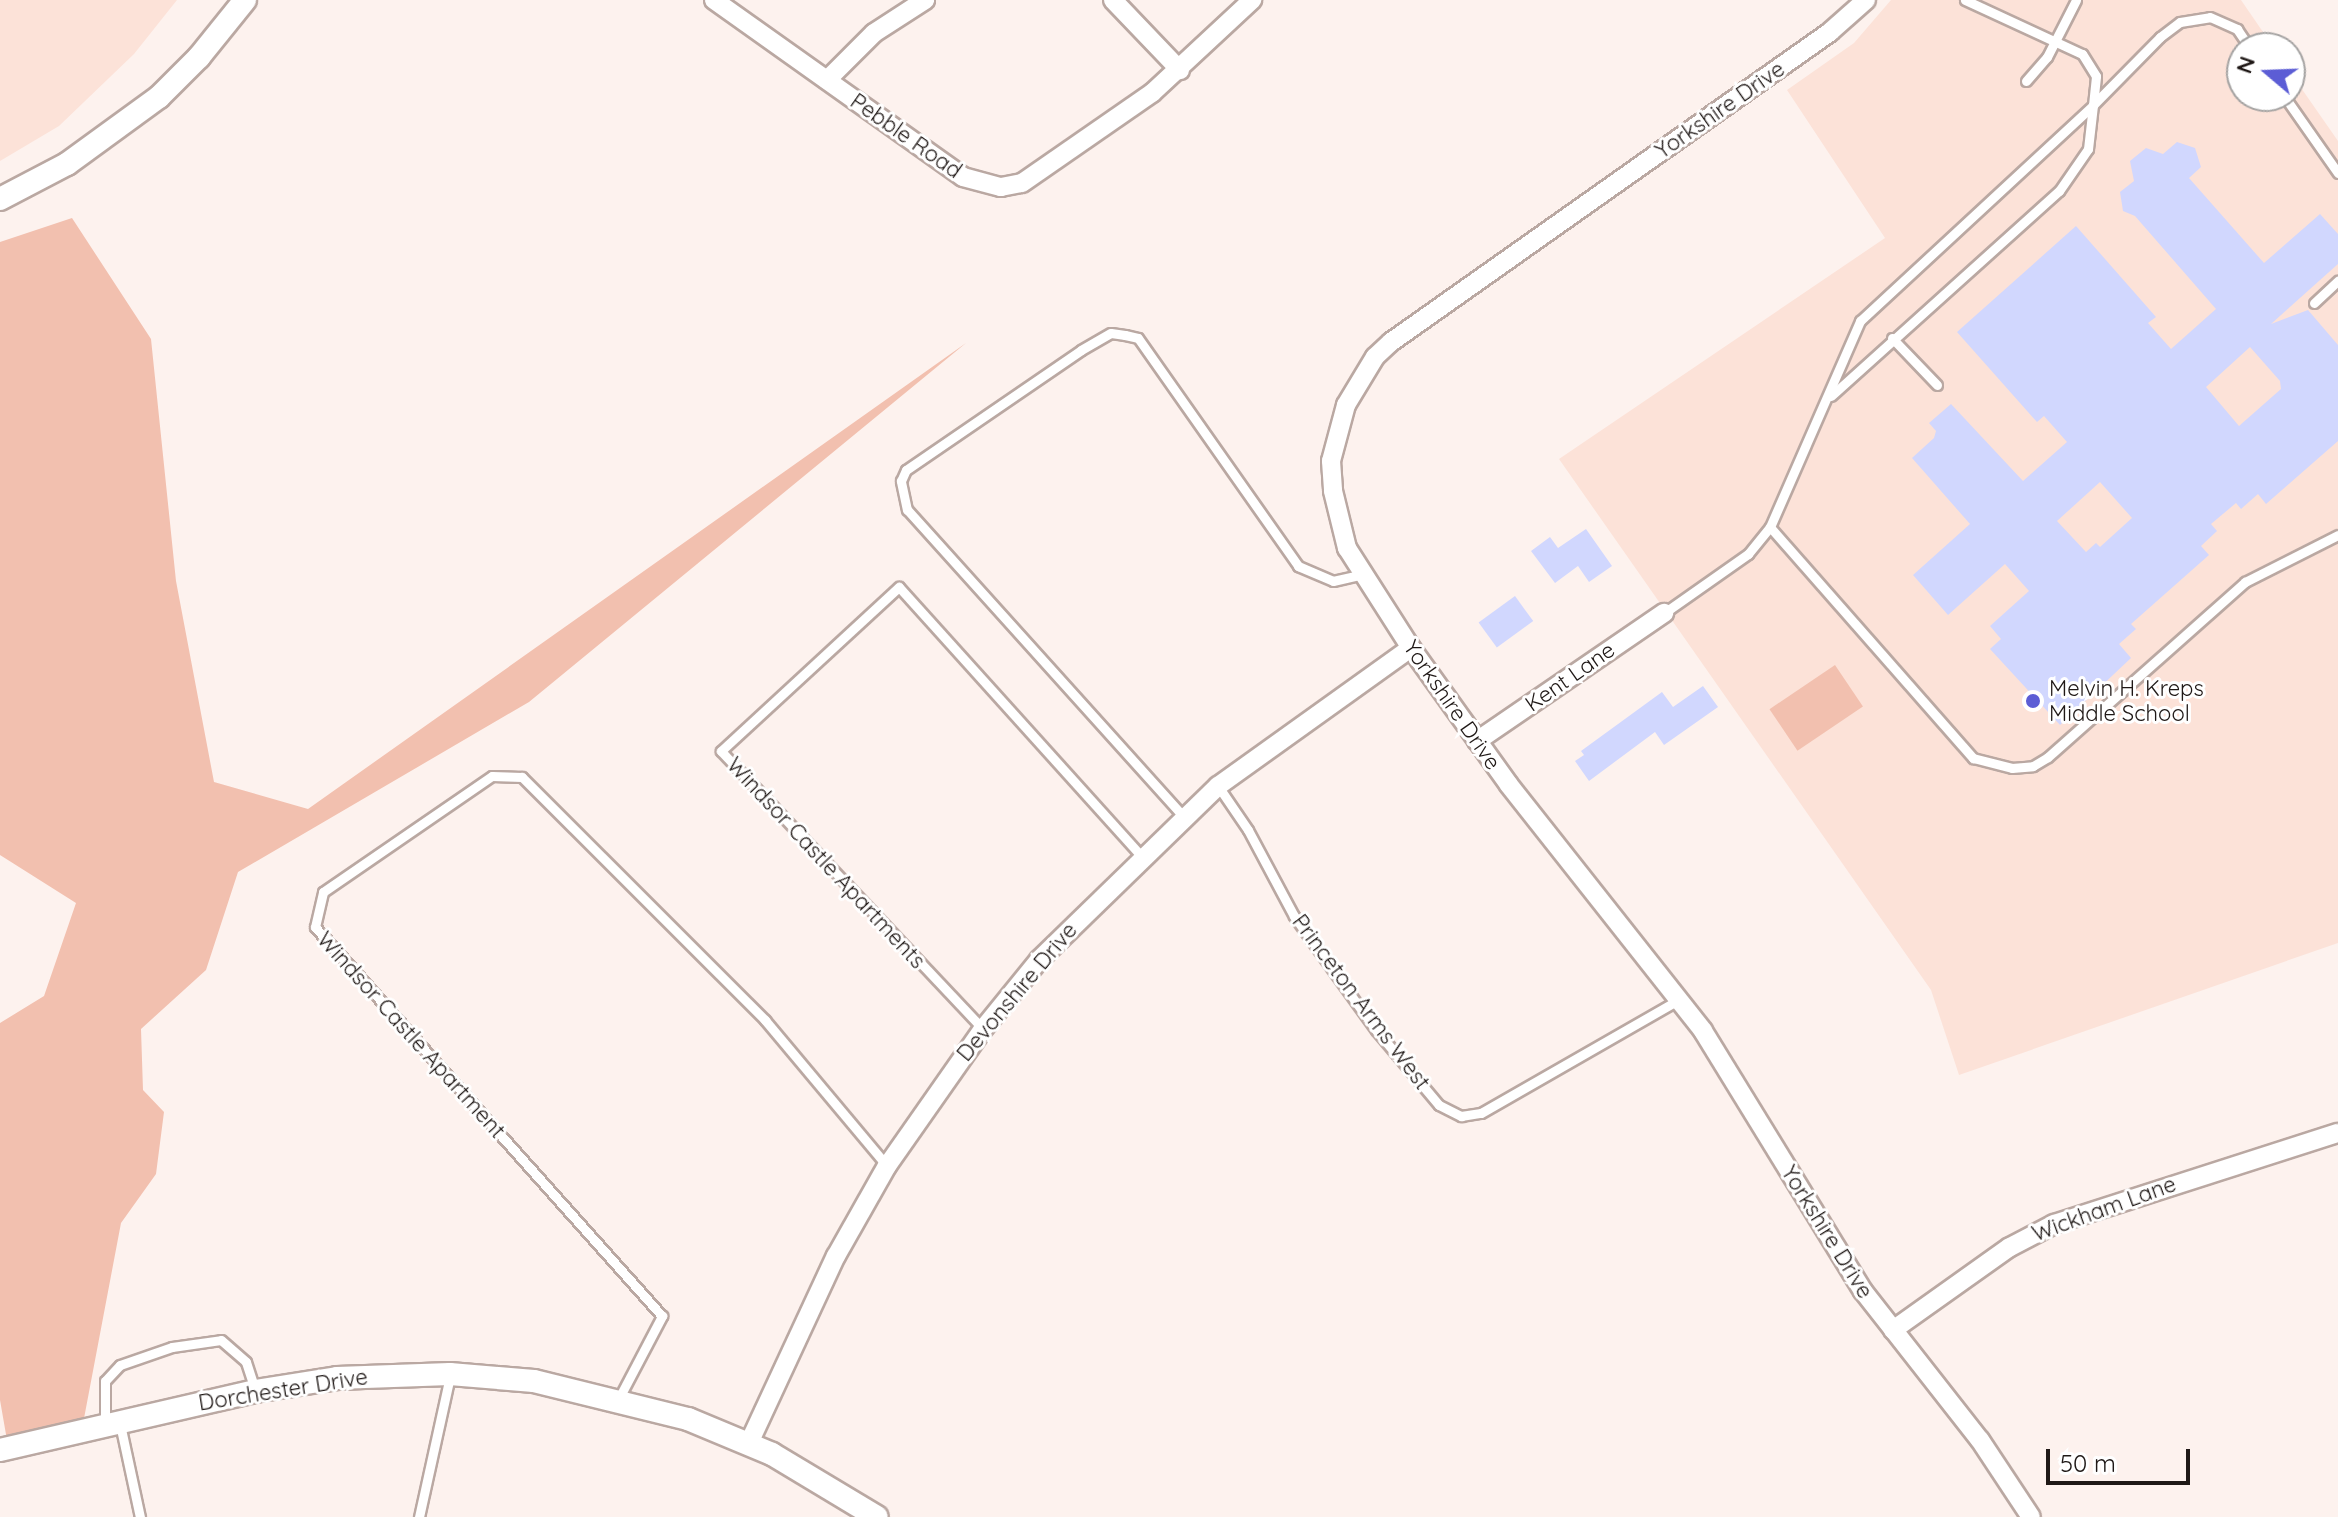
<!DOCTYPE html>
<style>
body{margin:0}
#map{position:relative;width:2338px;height:1517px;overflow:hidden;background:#fdf2ee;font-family:Quicksand,sans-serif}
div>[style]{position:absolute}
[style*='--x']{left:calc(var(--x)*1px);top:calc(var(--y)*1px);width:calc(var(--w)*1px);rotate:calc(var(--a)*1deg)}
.built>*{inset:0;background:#fce2d8}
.green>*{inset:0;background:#f2c0af;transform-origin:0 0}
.building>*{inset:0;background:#d1d7fe;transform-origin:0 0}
.roads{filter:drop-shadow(2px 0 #baa8a2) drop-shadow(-2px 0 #baa8a2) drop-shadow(0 2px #baa8a2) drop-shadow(0 -2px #baa8a2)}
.service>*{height:9px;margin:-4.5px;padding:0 4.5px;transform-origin:4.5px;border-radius:4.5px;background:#fff}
.minor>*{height:18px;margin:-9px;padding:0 9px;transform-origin:9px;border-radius:9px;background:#fff}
.tertiary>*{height:22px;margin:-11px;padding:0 11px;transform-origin:11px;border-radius:11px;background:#fff}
.dots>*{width:22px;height:22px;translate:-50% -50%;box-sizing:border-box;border:4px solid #fff;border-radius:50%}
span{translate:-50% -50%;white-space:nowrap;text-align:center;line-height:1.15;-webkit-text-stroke:6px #fff;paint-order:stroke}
.street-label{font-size:22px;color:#1f1816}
.poi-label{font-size:22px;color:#1f1816}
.left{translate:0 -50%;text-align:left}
.north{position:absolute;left:2226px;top:32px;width:80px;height:80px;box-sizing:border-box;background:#fff;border:2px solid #a5a3a2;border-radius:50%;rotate:289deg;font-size:22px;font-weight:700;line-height:32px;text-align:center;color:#1f1816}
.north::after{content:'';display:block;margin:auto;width:28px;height:36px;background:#5c5dd5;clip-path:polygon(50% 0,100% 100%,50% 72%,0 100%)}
.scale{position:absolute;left:2046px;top:1449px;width:144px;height:36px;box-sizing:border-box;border:4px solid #1f1816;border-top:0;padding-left:10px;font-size:24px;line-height:28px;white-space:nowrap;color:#1f1816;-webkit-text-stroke:6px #fff;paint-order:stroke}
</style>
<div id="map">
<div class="built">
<i style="clip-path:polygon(0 0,177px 0,134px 54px,59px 126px,0 161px)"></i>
<i style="clip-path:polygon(1891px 0,2241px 0,2274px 48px,2242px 48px,2242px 96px,2290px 96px,2290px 72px,2338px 141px,2338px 943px,1959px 1075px,1931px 990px,1559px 459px,1885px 238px,1787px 90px,1854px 43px)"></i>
</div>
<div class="green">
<i style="clip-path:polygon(72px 218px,151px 339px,176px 581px,214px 782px,308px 809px,966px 343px,529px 702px,238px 872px,206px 970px,141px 1029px,143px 1090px,164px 1112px,156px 1174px,121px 1223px,82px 1429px,8px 1446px,0 1400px,0 1023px,44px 996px,76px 903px,0 855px,0 242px)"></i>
<i style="left:1835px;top:665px;width:50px;height:79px;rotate:56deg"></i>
</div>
<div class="building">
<i style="clip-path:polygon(evenodd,2177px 142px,2195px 148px,2201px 167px,2189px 178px,2264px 263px,2320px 214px,2338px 234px,2338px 264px,2271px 324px,2308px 310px,2338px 345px,2338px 441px,2266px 504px,2258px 494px,2241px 509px,2236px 503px,2211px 524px,2217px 531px,2201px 546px,2209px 555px,2131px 624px,2136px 629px,2119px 644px,2131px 658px,2060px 725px,1990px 649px,2001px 639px,1990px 626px,2029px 591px,2005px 564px,1948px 615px,1913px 575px,1970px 524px,1912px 458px,1934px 438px,1936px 431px,1929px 423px,1951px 404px,2023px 481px,2067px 442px,2044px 416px,2037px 422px,1957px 332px,2076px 226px,2156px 317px,2148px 323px,2171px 349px,2216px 309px,2135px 216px,2123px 211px,2120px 192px,2134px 181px,2130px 161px,2146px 148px,2163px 154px,2177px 142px,2250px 347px,2280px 381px,2281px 389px,2239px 426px,2206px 387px,2250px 347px,2177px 142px,2100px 482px,2132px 518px,2100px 547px,2096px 543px,2086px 552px,2057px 521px,2100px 482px)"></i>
<i style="clip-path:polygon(1586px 529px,1612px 566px,1589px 582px,1578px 566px,1555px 583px,1531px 551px,1550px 537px,1558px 548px)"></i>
<i style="left:1515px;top:596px;width:31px;height:45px;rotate:54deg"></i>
<i style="clip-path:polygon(1703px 686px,1718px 707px,1664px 745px,1655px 732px,1589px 781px,1575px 761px,1584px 755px,1581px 751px,1662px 692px,1673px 707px)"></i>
</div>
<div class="roads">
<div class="service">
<i style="--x:2026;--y:81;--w:32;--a:-49"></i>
<i style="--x:2047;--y:57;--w:64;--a:-63"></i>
<i style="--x:2284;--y:96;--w:94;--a:55"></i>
<i style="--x:2314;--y:303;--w:33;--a:-43"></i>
<i style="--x:1892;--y:338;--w:65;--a:46.2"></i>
<i style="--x:1831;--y:396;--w:307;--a:-42"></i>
<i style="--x:2059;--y:191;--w:51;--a:-55.4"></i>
<i style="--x:2088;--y:149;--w:44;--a:-83.5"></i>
<i style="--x:2093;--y:105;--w:95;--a:-45.4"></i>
<i style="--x:2160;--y:37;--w:25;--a:-37"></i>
<i style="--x:2180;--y:22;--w:30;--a:-9"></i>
<i style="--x:2210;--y:17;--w:30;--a:24"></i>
<i style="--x:2237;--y:29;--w:23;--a:56"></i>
<i style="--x:1770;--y:527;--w:308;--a:48.7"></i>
<i style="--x:1973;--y:758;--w:40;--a:14.4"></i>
<i style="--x:2012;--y:768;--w:21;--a:-5"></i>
<i style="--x:2033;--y:766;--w:17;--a:-31"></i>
<i style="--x:2048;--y:757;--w:264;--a:-41.6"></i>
<i style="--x:2245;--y:582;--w:104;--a:-26.8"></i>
<i style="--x:1664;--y:613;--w:103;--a:-35.1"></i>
<i style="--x:1748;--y:554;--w:35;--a:-51"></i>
<i style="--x:1770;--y:527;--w:225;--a:-66.4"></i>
<i style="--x:1860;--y:321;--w:318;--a:-42.8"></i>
<i style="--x:2093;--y:105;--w:29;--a:-84"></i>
<i style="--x:2096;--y:76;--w:26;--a:-122"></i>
<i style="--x:2082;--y:54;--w:129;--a:-155.2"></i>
<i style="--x:1218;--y:786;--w:53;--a:55.7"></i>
<i style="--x:1248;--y:830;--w:98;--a:61.9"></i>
<i style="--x:1294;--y:916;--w:140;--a:54.3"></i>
<i style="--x:1376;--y:1030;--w:98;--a:50"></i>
<i style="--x:1439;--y:1105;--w:25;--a:27"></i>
<i style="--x:1461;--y:1116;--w:20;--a:-9"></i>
<i style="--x:1481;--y:1113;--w:229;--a:-29.8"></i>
<i style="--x:1183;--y:816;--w:412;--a:-132"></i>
<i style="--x:907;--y:510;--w:30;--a:-102"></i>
<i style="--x:901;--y:481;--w:12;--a:-66"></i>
<i style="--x:906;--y:470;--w:212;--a:-34.4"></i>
<i style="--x:1081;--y:350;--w:34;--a:-30"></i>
<i style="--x:1111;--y:333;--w:14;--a:8"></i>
<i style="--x:1125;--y:335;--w:13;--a:13"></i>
<i style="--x:1138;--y:338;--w:279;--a:54.9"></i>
<i style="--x:1298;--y:566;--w:38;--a:23"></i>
<i style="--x:1333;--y:581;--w:31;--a:-13"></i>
<i style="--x:983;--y:1029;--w:382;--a:-133.3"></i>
<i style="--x:721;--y:751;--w:242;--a:-42.7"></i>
<i style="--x:899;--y:587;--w:362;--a:48"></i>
<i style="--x:619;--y:1398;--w:93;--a:-62.3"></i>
<i style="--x:662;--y:1316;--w:521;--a:-131.73"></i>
<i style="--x:315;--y:927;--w:36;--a:-77"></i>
<i style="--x:323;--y:892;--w:205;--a:-34.5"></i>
<i style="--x:492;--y:776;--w:30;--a:2"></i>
<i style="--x:522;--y:777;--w:344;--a:45"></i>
<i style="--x:765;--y:1020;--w:190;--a:50.1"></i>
<i style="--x:105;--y:1424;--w:43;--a:-90"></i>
<i style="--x:105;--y:1381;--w:22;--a:-47"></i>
<i style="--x:120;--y:1365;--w:55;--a:-19.1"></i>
<i style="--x:172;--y:1347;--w:49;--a:-8.1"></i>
<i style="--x:221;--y:1340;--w:33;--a:41"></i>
<i style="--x:246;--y:1362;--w:29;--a:72"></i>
<i style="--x:120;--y:1424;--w:95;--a:77.9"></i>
<i style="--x:419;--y:1517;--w:144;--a:-77.6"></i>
</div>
<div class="minor">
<i style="--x:714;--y:0;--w:305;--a:35.4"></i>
<i style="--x:963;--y:177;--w:39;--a:15"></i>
<i style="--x:1001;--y:187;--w:21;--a:-11"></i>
<i style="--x:1022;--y:183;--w:158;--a:-34.7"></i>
<i style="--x:1152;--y:93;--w:137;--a:-42.9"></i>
<i style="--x:1113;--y:0;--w:97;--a:46.3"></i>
<i style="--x:1866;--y:0;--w:48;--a:138.4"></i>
<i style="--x:1830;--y:32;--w:537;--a:144.77"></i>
<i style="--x:1391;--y:342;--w:22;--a:137"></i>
<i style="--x:1375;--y:357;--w:56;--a:121.1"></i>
<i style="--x:1346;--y:405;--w:58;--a:105"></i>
<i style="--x:1331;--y:461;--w:30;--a:86"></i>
<i style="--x:1333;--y:491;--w:59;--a:76.2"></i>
<i style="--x:1347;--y:548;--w:119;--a:57.4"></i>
<i style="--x:1411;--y:648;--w:168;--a:54.4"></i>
<i style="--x:1509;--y:785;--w:313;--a:51.7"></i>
<i style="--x:1703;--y:1031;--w:305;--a:58.4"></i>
<i style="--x:1863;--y:1291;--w:189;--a:51.9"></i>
<i style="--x:1980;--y:1440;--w:92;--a:56.5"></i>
<i style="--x:827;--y:80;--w:66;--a:-45"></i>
<i style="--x:874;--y:33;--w:61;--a:-32.9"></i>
<i style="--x:1477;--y:741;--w:227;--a:-34.4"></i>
<i style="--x:1893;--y:1330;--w:143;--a:-35.4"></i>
<i style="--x:2010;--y:1247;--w:50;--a:-27.6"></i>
<i style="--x:2054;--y:1224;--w:298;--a:-17.8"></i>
<i style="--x:749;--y:1443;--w:206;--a:-65.1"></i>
<i style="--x:836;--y:1256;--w:103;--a:-60.5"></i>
<i style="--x:887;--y:1166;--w:167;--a:-55"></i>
<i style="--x:983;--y:1029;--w:89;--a:-50.9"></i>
<i style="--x:1039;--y:960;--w:250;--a:-44.2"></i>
<i style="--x:1218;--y:786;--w:237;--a:-35.6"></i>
</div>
<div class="tertiary">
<i style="--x:0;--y:199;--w:76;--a:-27.6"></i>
<i style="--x:67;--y:164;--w:114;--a:-36.1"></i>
<i style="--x:159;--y:97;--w:57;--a:-45"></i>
<i style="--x:199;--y:57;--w:73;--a:-51.1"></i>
<i style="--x:0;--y:1450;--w:262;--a:-13"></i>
<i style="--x:255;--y:1391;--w:83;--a:-9"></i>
<i style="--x:337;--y:1378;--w:113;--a:-2"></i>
<i style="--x:450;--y:1374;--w:84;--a:4.8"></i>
<i style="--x:534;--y:1381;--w:159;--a:13.9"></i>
<i style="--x:688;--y:1419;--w:91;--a:22.6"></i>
<i style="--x:772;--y:1454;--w:122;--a:31"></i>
</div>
</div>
<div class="dots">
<i style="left:2033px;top:701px;background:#5c5dd5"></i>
</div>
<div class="street-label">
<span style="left:1720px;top:110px;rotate:-35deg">Yorkshire Drive</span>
<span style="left:906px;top:136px;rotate:35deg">Pebble Road</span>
<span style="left:1570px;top:677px;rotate:-35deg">Kent Lane</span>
<span style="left:1452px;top:705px;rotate:55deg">Yorkshire Drive</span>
<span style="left:826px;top:863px;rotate:47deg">Windsor Castle Apartments</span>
<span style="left:1017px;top:992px;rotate:-50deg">Devonshire Drive</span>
<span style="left:1361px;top:1002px;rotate:53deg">Princeton Arms West</span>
<span style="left:411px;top:1035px;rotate:48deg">Windsor Castle Apartment</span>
<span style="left:2104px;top:1209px;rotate:-20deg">Wickham Lane</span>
<span style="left:1827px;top:1232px;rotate:58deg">Yorkshire Drive</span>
<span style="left:283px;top:1390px;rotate:-9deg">Dorchester Drive</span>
</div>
<div class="poi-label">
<span class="left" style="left:2049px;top:701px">Melvin H. Kreps<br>Middle School</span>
</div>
<div class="north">N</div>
<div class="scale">50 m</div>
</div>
